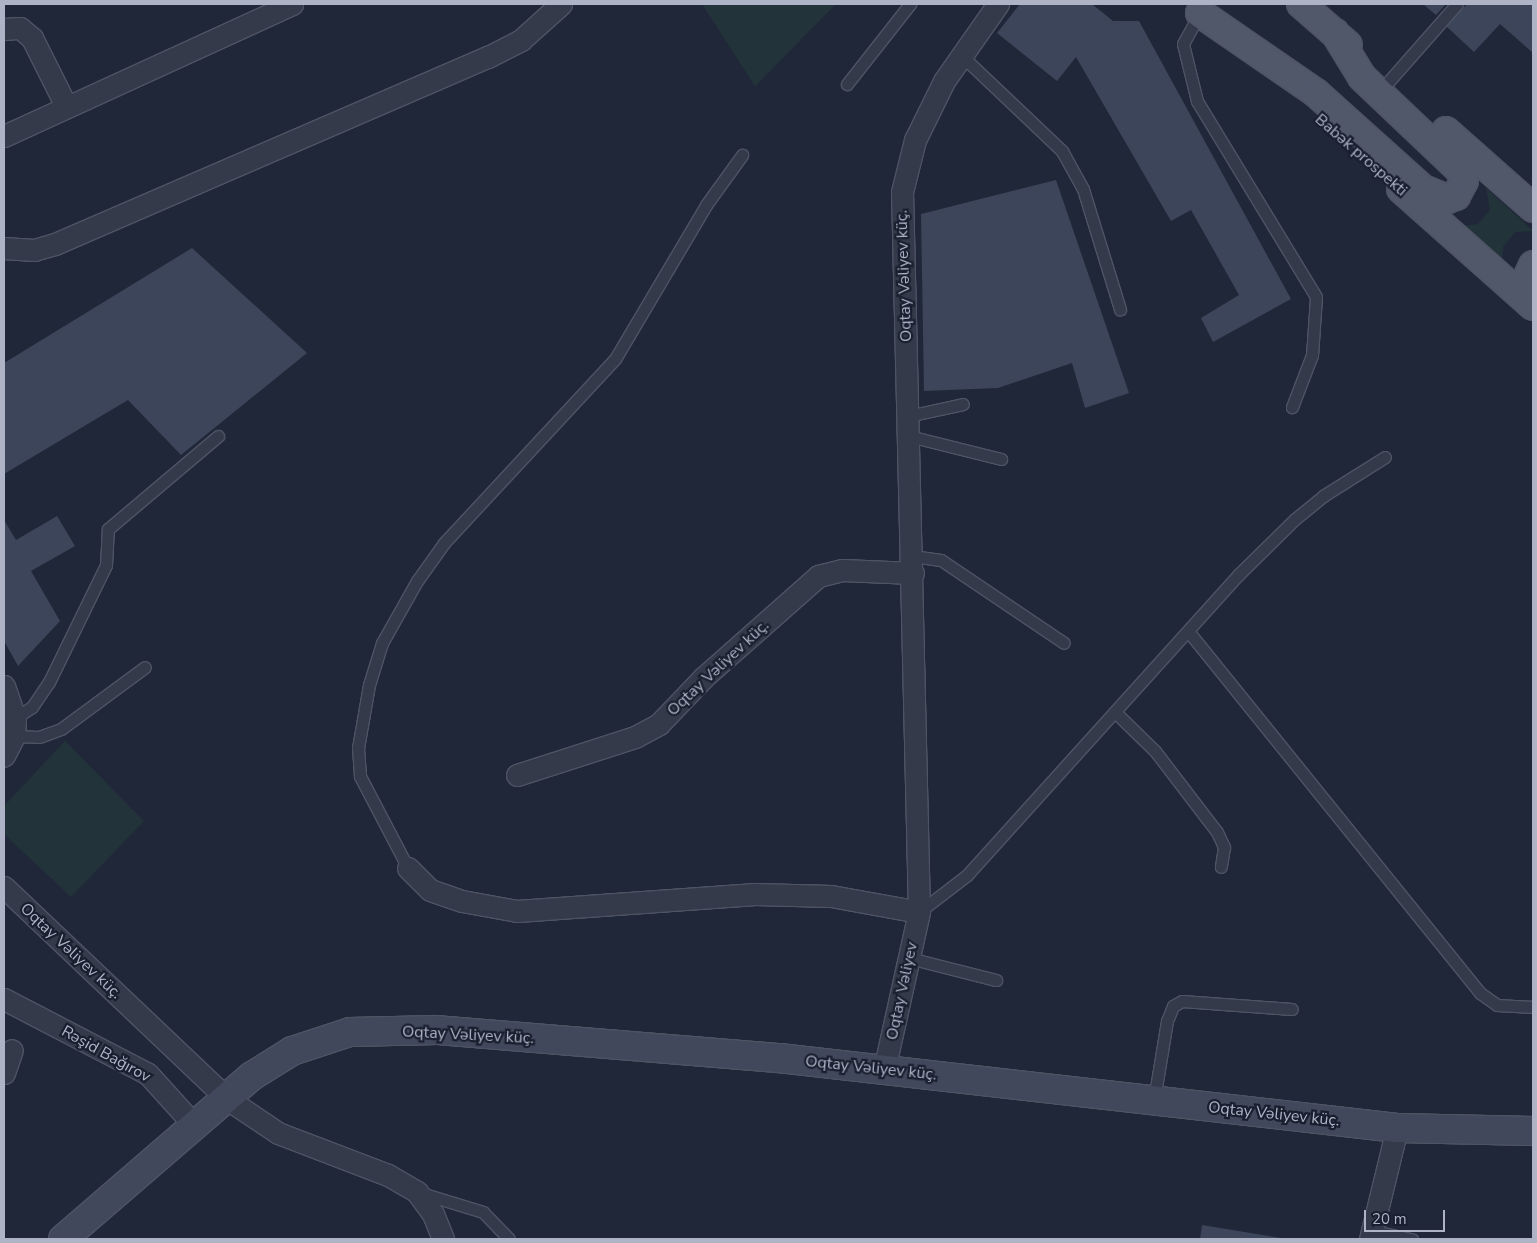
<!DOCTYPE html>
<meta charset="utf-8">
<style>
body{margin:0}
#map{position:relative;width:1537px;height:1243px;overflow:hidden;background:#202739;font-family:"Nunito Sans",sans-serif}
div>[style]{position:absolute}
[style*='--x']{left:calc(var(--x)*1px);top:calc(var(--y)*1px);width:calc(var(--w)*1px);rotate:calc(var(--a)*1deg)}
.green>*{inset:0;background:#22343a}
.building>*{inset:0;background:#3c4559}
.roads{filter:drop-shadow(1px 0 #4e5464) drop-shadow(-1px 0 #4e5464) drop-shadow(0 1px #4e5464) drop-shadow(0 -1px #4e5464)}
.lane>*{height:11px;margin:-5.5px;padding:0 5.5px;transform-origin:5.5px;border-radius:5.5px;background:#343a49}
.street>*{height:21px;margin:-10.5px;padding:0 10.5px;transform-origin:10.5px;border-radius:10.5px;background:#343a49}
.secondary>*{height:28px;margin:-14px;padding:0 14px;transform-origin:14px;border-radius:14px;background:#41485c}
.primary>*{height:28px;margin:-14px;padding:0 14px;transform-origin:14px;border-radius:14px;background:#51586a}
span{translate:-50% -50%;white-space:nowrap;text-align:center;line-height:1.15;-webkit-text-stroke:4.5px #191f2e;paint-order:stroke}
.street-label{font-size:16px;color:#aeb4c6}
.frame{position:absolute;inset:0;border:5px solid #aeb4c6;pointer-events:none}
.scale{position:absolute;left:1364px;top:1210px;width:81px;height:22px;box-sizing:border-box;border:2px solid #aeb4c6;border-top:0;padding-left:6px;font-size:15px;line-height:18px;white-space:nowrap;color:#aeb4c6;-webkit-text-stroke:4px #191f2e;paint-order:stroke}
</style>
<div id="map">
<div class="green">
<i style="clip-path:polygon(702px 4px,836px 4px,755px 86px)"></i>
<i style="clip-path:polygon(1486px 188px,1533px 231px,1515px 232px,1503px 247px,1502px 268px,1456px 227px,1478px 224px,1490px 210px)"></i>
<i style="clip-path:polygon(65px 741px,144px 821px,71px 897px,4px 834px,4px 806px)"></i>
</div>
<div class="building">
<i style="clip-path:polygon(1020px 4px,1092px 4px,1113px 21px,1139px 21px,1291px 299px,1213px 342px,1201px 318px,1239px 295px,1191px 210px,1171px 221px,1076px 57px,1057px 81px,997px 33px)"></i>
<i style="clip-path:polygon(1423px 4px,1446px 4px,1436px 15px)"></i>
<i style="clip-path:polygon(1467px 4px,1533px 4px,1533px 53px,1500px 24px,1474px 52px,1446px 26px)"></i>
<i style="clip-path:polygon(1056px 180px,1129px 393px,1085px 408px,1072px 363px,998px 388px,924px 391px,921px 214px)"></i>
<i style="clip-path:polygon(192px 248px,307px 353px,181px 455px,128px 400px,4px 474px,4px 363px)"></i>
<i style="clip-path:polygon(57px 516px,75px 546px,31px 571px,60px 621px,18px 666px,4px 641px,4px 520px,16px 540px)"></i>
<i style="clip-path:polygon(1202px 1225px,1281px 1238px,1281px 1239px,1200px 1239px)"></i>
</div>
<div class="roads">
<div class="lane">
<i style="--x:1200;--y:13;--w:35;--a:119"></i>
<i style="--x:1183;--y:44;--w:59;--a:76.2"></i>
<i style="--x:1197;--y:101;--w:229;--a:58.7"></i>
<i style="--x:1316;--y:297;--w:58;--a:93.9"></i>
<i style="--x:1312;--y:355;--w:56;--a:111"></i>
<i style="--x:962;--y:56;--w:138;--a:43.5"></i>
<i style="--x:1062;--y:151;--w:43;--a:61.1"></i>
<i style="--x:1083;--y:189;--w:126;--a:72.9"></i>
<i style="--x:1389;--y:81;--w:103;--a:-48.6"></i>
<i style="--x:847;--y:84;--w:102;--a:-51.8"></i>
<i style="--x:908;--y:416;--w:56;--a:-12.3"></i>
<i style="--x:909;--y:436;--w:95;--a:14"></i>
<i style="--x:912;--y:556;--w:29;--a:8"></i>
<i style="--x:941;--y:560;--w:148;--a:34"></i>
<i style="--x:1188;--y:631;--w:465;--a:51.1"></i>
<i style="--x:1480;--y:993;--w:21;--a:35"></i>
<i style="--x:1497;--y:1005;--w:36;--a:3"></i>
<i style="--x:1115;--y:712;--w:56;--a:44.3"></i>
<i style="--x:1155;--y:751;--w:102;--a:52.6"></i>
<i style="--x:1217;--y:832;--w:17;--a:65"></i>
<i style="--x:1224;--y:847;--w:20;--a:99"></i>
<i style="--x:15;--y:718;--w:20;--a:-33"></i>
<i style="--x:32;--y:707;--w:30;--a:-56"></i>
<i style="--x:49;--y:682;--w:130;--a:-64"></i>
<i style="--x:106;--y:565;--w:36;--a:-87"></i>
<i style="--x:108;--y:529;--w:144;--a:-40.2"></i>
<i style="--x:14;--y:736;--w:25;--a:2"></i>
<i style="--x:39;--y:737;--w:23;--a:-20"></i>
<i style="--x:61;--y:729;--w:104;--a:-36.4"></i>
<i style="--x:408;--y:868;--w:104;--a:-117.6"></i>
<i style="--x:360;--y:776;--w:28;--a:-94"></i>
<i style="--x:358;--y:748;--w:64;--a:-80.1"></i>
<i style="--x:369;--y:685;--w:44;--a:-72.8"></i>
<i style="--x:382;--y:643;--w:71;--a:-60.6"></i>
<i style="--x:417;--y:581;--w:47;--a:-54.6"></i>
<i style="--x:444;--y:543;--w:251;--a:-47.1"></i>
<i style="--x:615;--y:359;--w:179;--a:-59.4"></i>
<i style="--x:706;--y:205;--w:62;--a:-54.2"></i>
<i style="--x:919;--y:912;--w:61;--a:-37.6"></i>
<i style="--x:967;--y:875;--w:404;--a:-47.9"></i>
<i style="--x:1238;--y:575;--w:80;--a:-44.5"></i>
<i style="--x:1295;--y:519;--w:36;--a:-39"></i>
<i style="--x:1323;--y:496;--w:73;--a:-32.2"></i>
<i style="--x:909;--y:958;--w:90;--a:14.2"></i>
<i style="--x:1154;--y:1100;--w:80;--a:-80.7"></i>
<i style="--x:1167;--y:1021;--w:16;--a:-68"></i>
<i style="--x:1173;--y:1006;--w:10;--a:-29"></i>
<i style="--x:1182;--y:1001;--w:110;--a:4.2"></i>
<i style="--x:421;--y:1193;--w:65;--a:17"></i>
<i style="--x:483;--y:1212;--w:37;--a:46"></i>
<i style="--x:1373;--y:1231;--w:40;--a:12"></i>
</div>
<div class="street">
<i style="--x:4;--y:29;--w:16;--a:-4"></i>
<i style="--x:20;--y:28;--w:16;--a:40"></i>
<i style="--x:32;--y:38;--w:76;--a:63.4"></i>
<i style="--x:4;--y:136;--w:317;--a:-24.6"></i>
<i style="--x:4;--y:248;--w:30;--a:4"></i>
<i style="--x:34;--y:250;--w:22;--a:-16"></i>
<i style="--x:55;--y:244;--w:472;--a:-23.4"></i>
<i style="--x:488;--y:57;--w:37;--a:-27"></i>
<i style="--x:521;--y:40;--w:54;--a:-42"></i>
<i style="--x:4;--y:686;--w:34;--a:71"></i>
<i style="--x:15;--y:718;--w:18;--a:93"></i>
<i style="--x:14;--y:736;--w:22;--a:117"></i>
<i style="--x:517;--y:775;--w:124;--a:-17.9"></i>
<i style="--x:635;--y:737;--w:27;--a:-28"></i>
<i style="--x:659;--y:724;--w:65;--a:-46.2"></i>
<i style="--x:704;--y:677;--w:152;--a:-41.5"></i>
<i style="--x:818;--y:576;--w:25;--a:-14"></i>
<i style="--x:842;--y:570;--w:71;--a:2.4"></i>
<i style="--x:408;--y:868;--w:31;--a:45"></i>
<i style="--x:430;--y:890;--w:34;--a:19"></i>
<i style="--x:462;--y:901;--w:56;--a:10.3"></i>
<i style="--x:517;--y:911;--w:239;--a:-4.1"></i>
<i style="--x:755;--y:894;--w:76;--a:1.5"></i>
<i style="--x:831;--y:896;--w:89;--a:10.3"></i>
<i style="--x:4;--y:887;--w:306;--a:43.5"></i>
<i style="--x:226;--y:1098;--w:63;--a:33.9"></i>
<i style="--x:278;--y:1133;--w:118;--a:20.9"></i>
<i style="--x:388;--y:1175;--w:34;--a:30"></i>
<i style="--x:417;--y:1192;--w:27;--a:54"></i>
<i style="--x:433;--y:1214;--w:27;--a:68"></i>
<i style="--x:4;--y:999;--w:162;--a:27.5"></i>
<i style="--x:148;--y:1074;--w:70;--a:47.9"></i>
<i style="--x:884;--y:1070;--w:162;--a:-77.5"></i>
<i style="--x:919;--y:912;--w:720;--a:-91.35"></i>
<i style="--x:902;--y:192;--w:54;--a:-76"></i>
<i style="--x:915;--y:140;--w:66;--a:-63.8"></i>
<i style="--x:944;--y:81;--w:94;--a:-55"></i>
<i style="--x:4;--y:1073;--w:24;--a:-71"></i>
<i style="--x:1370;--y:1239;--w:114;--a:-76.3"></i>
</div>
<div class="secondary">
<i style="--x:63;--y:1239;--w:250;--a:-40.8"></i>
<i style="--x:252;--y:1076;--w:47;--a:-32"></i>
<i style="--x:292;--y:1051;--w:61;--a:-18.1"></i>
<i style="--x:350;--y:1032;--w:87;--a:-1.3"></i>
<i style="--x:437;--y:1030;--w:343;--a:4.7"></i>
<i style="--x:779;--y:1058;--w:622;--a:6.46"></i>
<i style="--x:1397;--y:1128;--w:136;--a:1.3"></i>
</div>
<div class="primary">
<i style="--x:1301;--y:4;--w:62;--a:41.1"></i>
<i style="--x:1200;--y:13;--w:141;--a:34.6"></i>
<i style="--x:1316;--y:93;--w:144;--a:41.9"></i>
<i style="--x:1423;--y:189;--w:27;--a:22"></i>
<i style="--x:1448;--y:199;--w:9;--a:-21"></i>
<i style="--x:1456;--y:196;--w:17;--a:-62"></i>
<i style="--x:1464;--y:181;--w:9;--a:-103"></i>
<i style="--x:1462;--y:172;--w:138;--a:-136.5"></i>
<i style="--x:1362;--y:77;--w:52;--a:-121.5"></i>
<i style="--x:1446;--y:131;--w:116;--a:41.5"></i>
<i style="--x:1401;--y:189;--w:176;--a:41.6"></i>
<i style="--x:1533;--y:265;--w:10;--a:114"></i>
<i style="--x:1529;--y:274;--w:11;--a:68"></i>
</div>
</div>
<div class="street-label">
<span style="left:1361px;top:155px;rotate:41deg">Babək prospekti</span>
<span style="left:904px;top:276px;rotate:-92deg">Oqtay Vəliyev küç.</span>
<span style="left:718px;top:668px;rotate:-43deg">Oqtay Vəliyev küç.</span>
<span style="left:71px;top:951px;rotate:43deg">Oqtay Vəliyev küç.</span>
<span style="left:902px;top:991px;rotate:-78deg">Oqtay Vəliyev</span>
<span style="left:468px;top:1035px;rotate:3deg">Oqtay Vəliyev küç.</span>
<span style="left:106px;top:1054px;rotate:29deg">Rəşid Bağırov</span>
<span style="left:871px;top:1068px;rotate:6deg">Oqtay Vəliyev küç.</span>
<span style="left:1274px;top:1114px;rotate:6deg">Oqtay Vəliyev küç.</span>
</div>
<div class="frame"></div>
<div class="scale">20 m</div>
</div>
